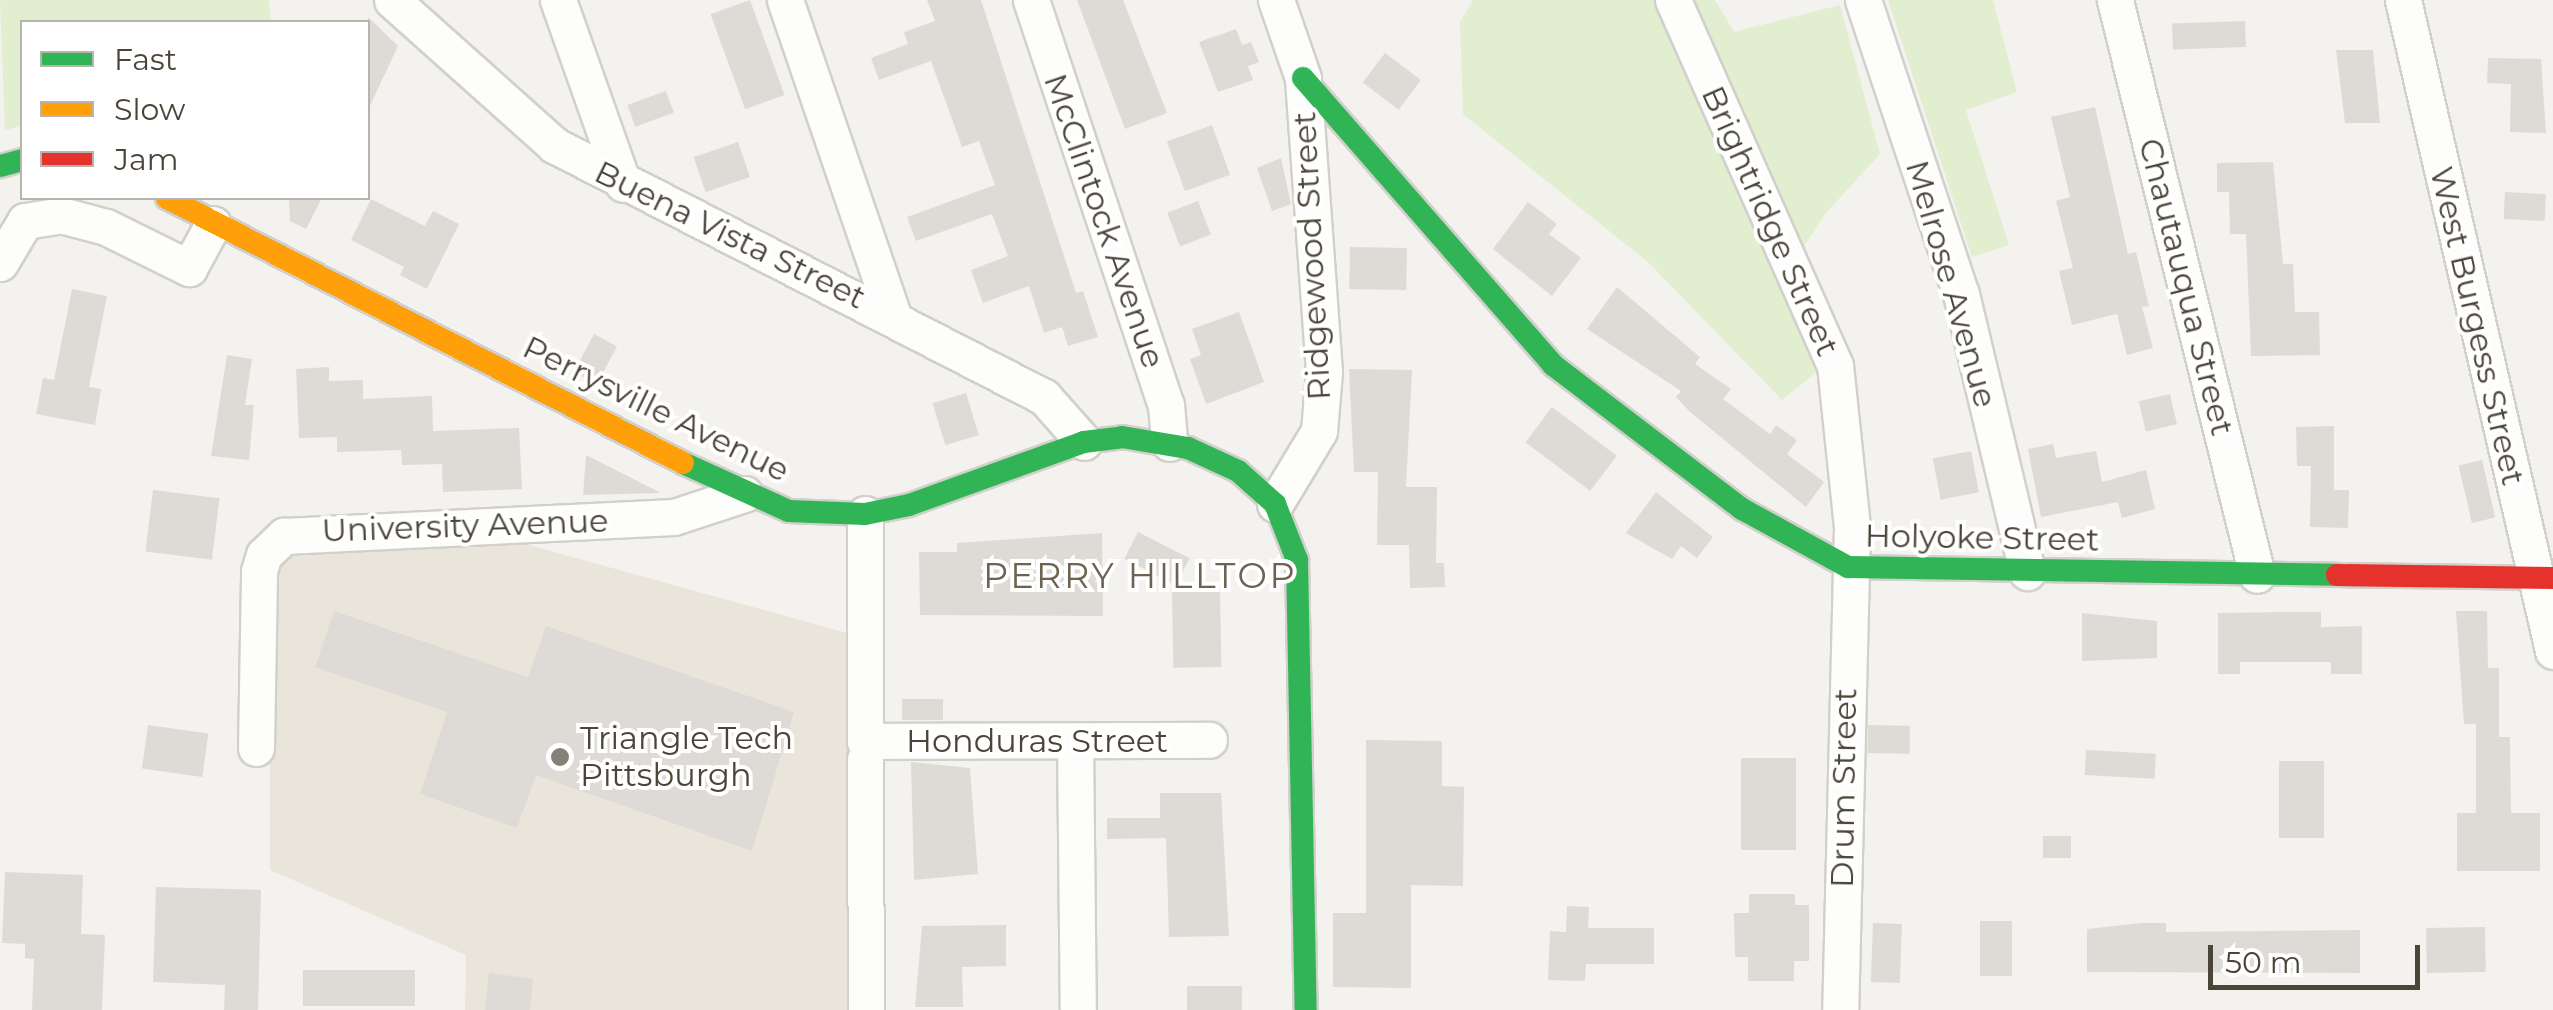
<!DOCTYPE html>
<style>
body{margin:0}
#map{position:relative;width:2553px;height:1010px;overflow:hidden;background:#f4f2ee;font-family:Montserrat,sans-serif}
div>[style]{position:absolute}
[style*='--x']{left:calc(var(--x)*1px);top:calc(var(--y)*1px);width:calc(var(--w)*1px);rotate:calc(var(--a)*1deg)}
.education>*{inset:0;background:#eae5da}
.green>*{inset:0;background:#e1eecf}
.building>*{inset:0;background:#dedbd6;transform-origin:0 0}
.roads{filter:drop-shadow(2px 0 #d2d0cb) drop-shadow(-2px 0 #d2d0cb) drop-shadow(0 2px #d2d0cb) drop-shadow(0 -2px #d2d0cb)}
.street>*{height:35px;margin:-17.5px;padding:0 17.5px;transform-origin:17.5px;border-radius:17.5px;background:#fdfdfc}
.fast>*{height:22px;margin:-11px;padding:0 11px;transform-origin:11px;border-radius:11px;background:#30b455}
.slow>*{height:22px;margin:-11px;padding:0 11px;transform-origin:11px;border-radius:11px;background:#ff9f0a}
.jam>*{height:22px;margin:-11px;padding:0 11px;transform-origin:11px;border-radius:11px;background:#e5322d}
.dots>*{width:28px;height:28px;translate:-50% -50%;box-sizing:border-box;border:5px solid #fff;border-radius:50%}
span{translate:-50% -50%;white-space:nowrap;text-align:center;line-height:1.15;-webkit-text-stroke:8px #fff;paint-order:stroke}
.street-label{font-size:32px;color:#4b4439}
.poi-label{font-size:32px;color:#4b4439}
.left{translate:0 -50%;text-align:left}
.neighbourhood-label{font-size:35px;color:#6e6250;letter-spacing:2.5px}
.legend{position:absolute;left:20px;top:20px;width:350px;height:180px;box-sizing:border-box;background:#fff;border:2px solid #b7b4b0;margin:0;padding:12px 18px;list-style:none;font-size:30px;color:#4b4439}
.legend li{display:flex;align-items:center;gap:20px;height:50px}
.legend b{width:50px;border:2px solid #b7b4b0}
.scale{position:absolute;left:2208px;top:945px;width:212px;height:45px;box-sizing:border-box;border:5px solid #4b4439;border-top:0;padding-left:12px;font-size:30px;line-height:35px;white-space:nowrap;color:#4b4439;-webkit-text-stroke:8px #fff;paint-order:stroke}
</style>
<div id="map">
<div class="education">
<i style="clip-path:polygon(518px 542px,851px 634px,849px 1010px,465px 1010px,466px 955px,270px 870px,270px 645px,282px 557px)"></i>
</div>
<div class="green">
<i style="clip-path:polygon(0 0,269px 0,271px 22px,22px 22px,22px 126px,5px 130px)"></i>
<i style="clip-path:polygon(1473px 0,1715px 0,1734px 32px,1840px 5px,1880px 154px,1825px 214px,1781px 281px,1820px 369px,1782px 400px,1648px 262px,1463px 114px,1460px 22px)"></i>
<i style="clip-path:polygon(1888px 0,1993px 0,2017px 92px,1966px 110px,2009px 245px,1972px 257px)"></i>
</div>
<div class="building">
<i style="left:750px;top:0;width:101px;height:42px;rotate:70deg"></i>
<i style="clip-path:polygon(927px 0,981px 0,1076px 293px,1083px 291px,1098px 337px,1068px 346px,1062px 327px,1044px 333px,1029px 286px,983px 303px,971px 270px,1008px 256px,992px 214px,916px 241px,907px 217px,995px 185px,979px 141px,962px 147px,931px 61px,879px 80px,871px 58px,908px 44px,904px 32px,935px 21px)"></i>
<i style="clip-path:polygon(1077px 0,1123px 0,1167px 113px,1125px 129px)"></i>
<i style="clip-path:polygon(368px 17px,398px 46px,368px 110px)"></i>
<i style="left:2245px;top:21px;width:26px;height:73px;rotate:88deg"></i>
<i style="clip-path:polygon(1236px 29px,1242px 45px,1251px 42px,1259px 62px,1248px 66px,1253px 80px,1218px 92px,1199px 42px)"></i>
<i style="clip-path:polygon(2336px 50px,2373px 50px,2380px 123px,2345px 123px)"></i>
<i style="left:1385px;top:53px;width:45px;height:37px;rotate:37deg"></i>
<i style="clip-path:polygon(2488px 58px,2541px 59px,2546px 133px,2510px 132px,2511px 84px,2487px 83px)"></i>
<i style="left:666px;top:91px;width:23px;height:41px;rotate:70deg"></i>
<i style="clip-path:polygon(2095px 107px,2128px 254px,2136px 252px,2149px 306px,2142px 307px,2153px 348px,2127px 355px,2117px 314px,2072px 325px,2059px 271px,2073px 268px,2056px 201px,2070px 197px,2051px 117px)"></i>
<i style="left:1212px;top:125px;width:53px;height:48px;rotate:70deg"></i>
<i style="left:738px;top:142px;width:37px;height:47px;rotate:71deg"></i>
<i style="clip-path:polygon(1281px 158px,1291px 204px,1272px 211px,1257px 168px)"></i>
<i style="clip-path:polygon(2273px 162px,2283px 264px,2293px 264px,2295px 312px,2319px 312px,2320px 355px,2251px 356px,2246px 234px,2230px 234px,2229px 192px,2217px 192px,2217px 163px)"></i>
<i style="left:2505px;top:192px;width:41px;height:27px;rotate:3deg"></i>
<i style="clip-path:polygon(289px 198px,322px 198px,306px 229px,290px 221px)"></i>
<i style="clip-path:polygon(371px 199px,425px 226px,433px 211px,459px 224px,427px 289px,400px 275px,404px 267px,351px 240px)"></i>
<i style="left:1198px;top:201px;width:36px;height:33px;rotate:69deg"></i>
<i style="clip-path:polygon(1528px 202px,1557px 224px,1549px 234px,1581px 258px,1552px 296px,1493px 249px)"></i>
<i style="left:1350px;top:247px;width:57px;height:42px;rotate:1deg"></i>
<i style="clip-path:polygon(1617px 287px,1700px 357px,1695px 364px,1731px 389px,1723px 399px,1770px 434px,1776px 425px,1797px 440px,1787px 454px,1824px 482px,1806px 507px,1689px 411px,1676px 397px,1681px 391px,1587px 329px)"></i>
<i style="clip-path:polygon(72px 289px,107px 296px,89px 387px,101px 389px,95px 425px,36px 414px,43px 378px,54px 380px)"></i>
<i style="clip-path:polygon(1239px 312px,1264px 382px,1206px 404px,1190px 359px,1201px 355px,1192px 329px)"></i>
<i style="left:594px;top:334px;width:26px;height:43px;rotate:28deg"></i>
<i style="clip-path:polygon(227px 355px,252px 359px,245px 405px,254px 405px,249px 460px,211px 456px)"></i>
<i style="clip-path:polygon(329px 367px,329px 381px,363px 380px,363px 399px,432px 396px,433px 431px,519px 428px,522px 489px,443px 492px,442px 464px,402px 465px,401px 450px,337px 452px,337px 437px,299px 438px,296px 369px)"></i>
<i style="clip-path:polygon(1349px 369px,1412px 370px,1406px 487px,1437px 487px,1436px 563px,1444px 563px,1445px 587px,1410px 588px,1409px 545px,1377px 545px,1378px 472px,1354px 472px)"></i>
<i style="left:966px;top:393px;width:44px;height:35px;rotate:73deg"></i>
<i style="left:2170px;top:394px;width:31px;height:32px;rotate:77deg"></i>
<i style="left:1552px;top:407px;width:81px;height:44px;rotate:37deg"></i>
<i style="clip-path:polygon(2334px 426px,2334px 490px,2349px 490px,2348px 528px,2310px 527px,2311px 466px,2297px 466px,2296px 427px)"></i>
<i style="clip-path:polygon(2053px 444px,2056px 458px,2096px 451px,2102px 482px,2146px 470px,2155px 509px,2122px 518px,2118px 502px,2041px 517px,2028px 449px)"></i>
<i style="left:1971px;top:451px;width:42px;height:39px;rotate:79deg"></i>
<i style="clip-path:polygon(586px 455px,661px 493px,583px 495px)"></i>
<i style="left:2482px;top:460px;width:59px;height:24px;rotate:77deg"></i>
<i style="left:153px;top:490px;width:67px;height:62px;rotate:7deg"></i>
<i style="clip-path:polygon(1656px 492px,1713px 537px,1697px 558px,1681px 546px,1672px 559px,1626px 533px)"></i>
<i style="left:1138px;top:532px;width:58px;height:30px;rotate:27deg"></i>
<i style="clip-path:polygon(1102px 533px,1103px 616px,920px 615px,919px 552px,957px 552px,957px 543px)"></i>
<i style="left:1220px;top:590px;width:77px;height:48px;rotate:89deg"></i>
<i style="clip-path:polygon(334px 611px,528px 677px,546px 626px,794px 712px,752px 851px,536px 775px,517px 828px,420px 794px,447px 712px,315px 667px)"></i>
<i style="clip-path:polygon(2456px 611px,2487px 611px,2488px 668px,2499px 668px,2499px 737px,2510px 737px,2511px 813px,2540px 813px,2540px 871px,2457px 871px,2457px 813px,2476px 813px,2476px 724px,2464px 724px)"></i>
<i style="clip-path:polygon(2297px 612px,2321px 612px,2321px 627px,2362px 626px,2362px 674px,2331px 674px,2331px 662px,2240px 662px,2240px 674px,2218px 674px,2218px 613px)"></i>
<i style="clip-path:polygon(2082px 613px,2157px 621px,2157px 658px,2082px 661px)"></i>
<i style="left:943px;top:699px;width:21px;height:41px;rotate:90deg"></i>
<i style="left:148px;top:725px;width:61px;height:44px;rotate:8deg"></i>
<i style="left:1868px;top:725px;width:42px;height:28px;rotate:1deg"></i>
<i style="clip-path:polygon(1366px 740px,1442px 741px,1442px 786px,1464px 787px,1463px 886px,1411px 885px,1411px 988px,1333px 987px,1333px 913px,1366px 913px)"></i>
<i style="left:2086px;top:750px;width:70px;height:25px;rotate:3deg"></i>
<i style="left:1741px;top:758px;width:55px;height:92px"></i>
<i style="left:2279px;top:761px;width:45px;height:77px"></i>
<i style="clip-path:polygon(911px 762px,970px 768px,978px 874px,914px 880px)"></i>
<i style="clip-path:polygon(1160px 793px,1221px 793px,1229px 936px,1169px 937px,1166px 838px,1107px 839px,1107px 818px,1160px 818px)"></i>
<i style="left:2043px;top:836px;width:28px;height:22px"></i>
<i style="clip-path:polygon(5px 872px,83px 875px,81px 934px,105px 935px,102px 1010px,32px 1010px,34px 959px,25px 958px,25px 944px,2px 943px)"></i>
<i style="clip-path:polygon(156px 887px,261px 890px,258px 1010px,224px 1010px,225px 985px,153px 982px)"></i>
<i style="clip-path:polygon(1749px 894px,1795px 894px,1795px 905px,1809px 905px,1809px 961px,1794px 961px,1794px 981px,1748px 981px,1748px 957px,1735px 957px,1734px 913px,1749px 913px)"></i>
<i style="clip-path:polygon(1567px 906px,1589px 907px,1588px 928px,1654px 928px,1654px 964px,1586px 964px,1585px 981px,1548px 980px,1550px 931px,1566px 932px)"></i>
<i style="left:1980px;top:921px;width:32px;height:55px"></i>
<i style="left:1873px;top:923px;width:29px;height:59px;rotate:2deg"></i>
<i style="clip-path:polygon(2143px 923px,2166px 923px,2166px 932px,2360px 930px,2360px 973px,2087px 972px,2087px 929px)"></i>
<i style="clip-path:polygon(1006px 925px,1006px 966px,962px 967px,963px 1007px,915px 1007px,922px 926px)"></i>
<i style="left:2485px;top:927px;width:45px;height:59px;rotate:89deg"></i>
<i style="left:303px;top:970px;width:112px;height:36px"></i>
<i style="clip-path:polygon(489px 973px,533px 979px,530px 1010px,485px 1010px)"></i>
<i style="left:1242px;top:986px;width:24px;height:55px;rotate:90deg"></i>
</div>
<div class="roads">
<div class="street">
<i style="--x:392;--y:0;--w:217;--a:41.8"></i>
<i style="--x:554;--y:145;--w:551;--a:27.22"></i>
<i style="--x:1044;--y:397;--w:60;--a:48.4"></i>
<i style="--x:558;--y:0;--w:195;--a:70.5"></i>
<i style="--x:785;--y:0;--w:334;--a:71.1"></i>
<i style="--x:1031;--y:0;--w:427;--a:71.6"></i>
<i style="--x:1166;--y:405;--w:38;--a:85"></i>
<i style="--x:1673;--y:0;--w:399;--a:66.1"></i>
<i style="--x:1835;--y:365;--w:164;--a:84"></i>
<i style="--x:1852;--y:528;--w:482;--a:91.4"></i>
<i style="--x:1863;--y:0;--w:310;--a:71.6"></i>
<i style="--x:1961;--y:294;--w:286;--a:76.6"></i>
<i style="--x:2115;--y:0;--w:592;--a:76.13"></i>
<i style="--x:2403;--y:0;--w:668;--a:77.02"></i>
<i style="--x:0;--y:263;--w:49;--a:-59.2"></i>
<i style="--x:25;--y:221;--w:36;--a:-9"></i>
<i style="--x:61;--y:215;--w:47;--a:14.9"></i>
<i style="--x:106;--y:227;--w:93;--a:26.3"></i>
<i style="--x:189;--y:268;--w:50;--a:-61.4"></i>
<i style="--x:1275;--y:504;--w:85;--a:-58.9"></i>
<i style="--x:1319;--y:431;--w:59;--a:-85.2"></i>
<i style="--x:1324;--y:372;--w:295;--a:-94.1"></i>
<i style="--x:1303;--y:78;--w:83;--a:-109.1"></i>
<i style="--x:865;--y:514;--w:227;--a:90"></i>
<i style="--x:865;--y:741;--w:344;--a:-0.2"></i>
<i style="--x:1075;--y:741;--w:269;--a:89.4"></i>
<i style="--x:256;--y:748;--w:177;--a:-89"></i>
<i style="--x:259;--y:571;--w:17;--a:-73"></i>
<i style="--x:264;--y:555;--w:28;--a:-44"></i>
<i style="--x:284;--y:536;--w:390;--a:-2.8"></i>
<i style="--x:674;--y:517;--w:74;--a:-18.2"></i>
<i style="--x:865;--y:759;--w:251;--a:89.8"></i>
</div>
<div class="fast">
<i style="--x:1303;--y:78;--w:381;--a:48.9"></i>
<i style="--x:1553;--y:365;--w:238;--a:37.3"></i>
<i style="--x:1742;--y:509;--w:121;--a:28.7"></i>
<i style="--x:1848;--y:567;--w:489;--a:0.9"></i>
<i style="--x:0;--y:166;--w:23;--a:-15"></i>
<i style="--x:683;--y:463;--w:116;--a:24.4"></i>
<i style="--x:789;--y:511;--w:76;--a:2.3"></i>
<i style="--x:865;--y:514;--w:45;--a:-11.6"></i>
<i style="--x:909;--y:505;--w:186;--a:-19.8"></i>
<i style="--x:1084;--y:442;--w:38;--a:-7"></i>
<i style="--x:1122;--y:437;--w:67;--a:9.5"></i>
<i style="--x:1188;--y:448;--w:55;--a:24.7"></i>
<i style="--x:1238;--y:471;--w:50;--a:41.7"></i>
<i style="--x:1275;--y:504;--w:60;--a:68.6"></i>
<i style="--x:1297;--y:560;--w:450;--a:88.9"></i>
</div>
<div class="slow">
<i style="--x:167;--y:198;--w:580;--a:27.18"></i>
</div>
<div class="jam">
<i style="--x:2337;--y:575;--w:216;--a:0.8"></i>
</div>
</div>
<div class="dots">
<i style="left:560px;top:757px;background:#868178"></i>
</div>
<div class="street-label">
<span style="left:1104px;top:221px;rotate:71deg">McClintock Avenue</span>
<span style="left:1770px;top:221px;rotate:66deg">Brightridge Street</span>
<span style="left:730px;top:235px;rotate:26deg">Buena Vista Street</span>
<span style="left:1312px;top:256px;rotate:-93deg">Ridgewood Street</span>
<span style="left:1951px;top:284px;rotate:74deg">Melrose Avenue</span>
<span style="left:2186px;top:287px;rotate:76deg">Chautauqua Street</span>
<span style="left:2477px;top:326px;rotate:77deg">West Burgess Street</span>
<span style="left:656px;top:409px;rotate:26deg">Perrysville Avenue</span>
<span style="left:465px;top:526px;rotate:-2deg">University Avenue</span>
<span style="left:1982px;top:538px;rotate:1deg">Holyoke Street</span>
<span style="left:1037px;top:741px">Honduras Street</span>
<span style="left:1844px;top:788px;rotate:-89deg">Drum Street</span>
</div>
<div class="poi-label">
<span class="left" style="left:580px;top:757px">Triangle Tech<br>Pittsburgh</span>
</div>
<div class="neighbourhood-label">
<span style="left:1140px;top:576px">PERRY HILLTOP</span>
</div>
<ul class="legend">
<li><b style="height:12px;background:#30b455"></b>Fast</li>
<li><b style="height:12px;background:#ff9f0a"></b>Slow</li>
<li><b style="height:12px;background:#e5322d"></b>Jam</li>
</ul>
<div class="scale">50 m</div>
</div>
